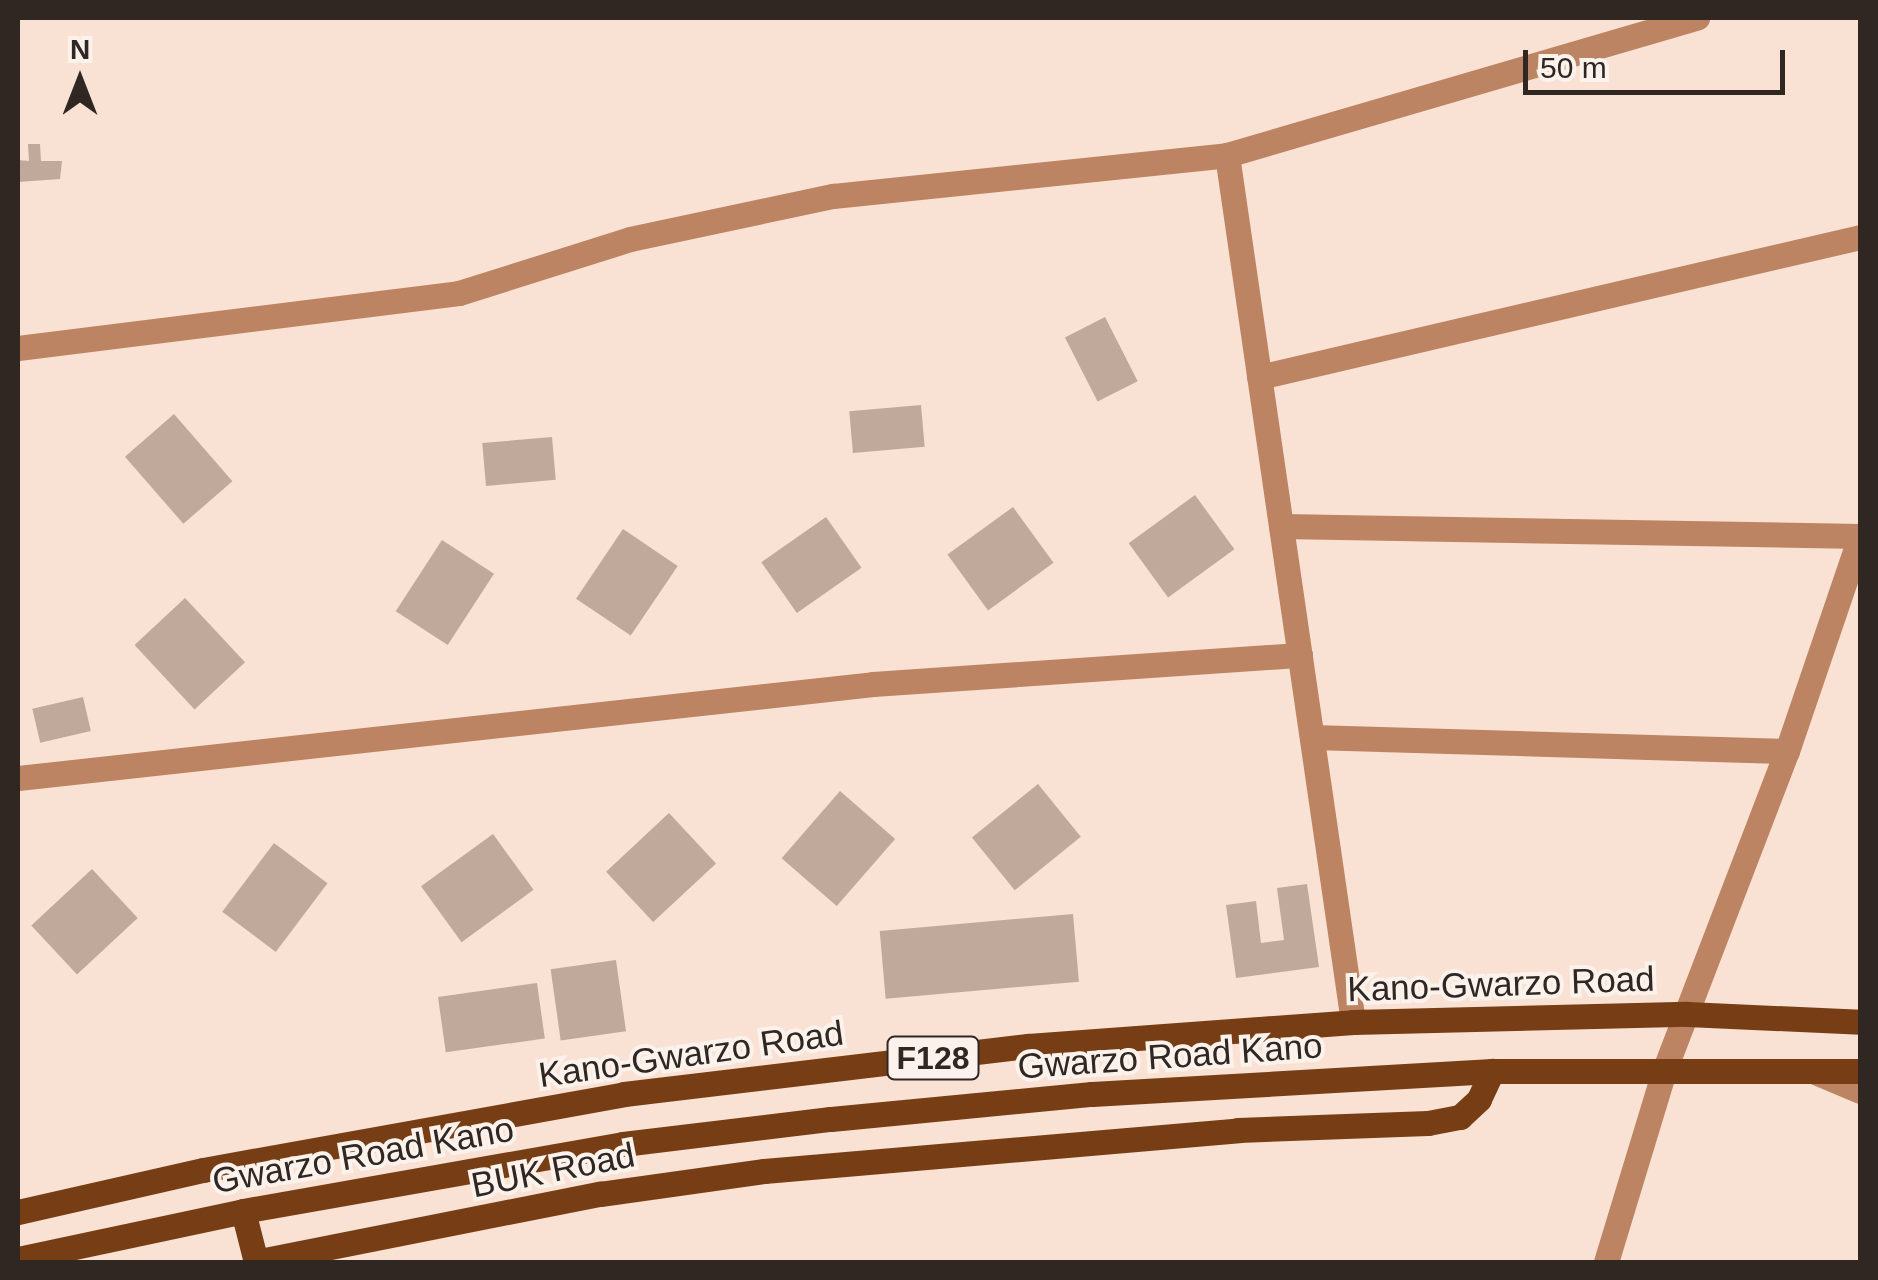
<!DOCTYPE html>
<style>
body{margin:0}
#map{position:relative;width:1878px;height:1280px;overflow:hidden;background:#f9e1d3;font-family:Arial,sans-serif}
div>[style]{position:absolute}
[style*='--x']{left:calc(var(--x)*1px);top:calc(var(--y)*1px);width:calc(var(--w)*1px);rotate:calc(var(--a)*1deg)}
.building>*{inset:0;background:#c0a99b;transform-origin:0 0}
.minor>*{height:25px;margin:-12.5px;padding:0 12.5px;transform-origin:12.5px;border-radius:12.5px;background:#bc8462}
.tertiary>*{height:25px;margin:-12.5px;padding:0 12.5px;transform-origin:12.5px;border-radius:12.5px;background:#bc8462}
.primary>*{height:25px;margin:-12.5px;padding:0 12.5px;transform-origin:12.5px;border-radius:12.5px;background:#773e15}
span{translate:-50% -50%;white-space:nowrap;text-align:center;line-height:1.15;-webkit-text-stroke:8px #fcf2ec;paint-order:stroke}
.shield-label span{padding:2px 8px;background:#fcf2ec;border:2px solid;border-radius:8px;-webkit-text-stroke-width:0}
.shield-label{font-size:32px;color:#302722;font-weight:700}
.street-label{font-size:35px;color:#302722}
.frame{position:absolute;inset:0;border:20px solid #302722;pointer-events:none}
.north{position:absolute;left:30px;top:30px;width:100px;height:100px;-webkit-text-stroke:8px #fcf2ec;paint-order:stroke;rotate:0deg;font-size:28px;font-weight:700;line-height:40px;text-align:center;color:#302722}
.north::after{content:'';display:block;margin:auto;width:35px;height:45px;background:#302722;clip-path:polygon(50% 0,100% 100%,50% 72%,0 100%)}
.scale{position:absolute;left:1523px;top:50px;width:262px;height:45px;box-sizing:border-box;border:5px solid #302722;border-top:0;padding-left:12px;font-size:30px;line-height:35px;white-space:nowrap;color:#302722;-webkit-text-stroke:8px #fcf2ec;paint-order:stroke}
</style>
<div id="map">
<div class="building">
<i style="clip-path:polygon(28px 144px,40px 144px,41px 161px,62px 161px,60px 179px,18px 182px,18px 160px,29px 161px)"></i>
<i style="left:1105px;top:317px;width:72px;height:45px;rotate:63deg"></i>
<i style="left:921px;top:405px;width:42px;height:72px;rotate:85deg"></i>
<i style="left:174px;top:414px;width:89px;height:65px;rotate:49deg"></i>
<i style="left:552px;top:437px;width:43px;height:70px;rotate:85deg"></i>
<i style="left:1195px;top:495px;width:67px;height:82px;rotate:54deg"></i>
<i style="left:1013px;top:507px;width:69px;height:81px;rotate:54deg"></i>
<i style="left:826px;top:517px;width:62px;height:79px;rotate:55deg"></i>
<i style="left:623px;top:529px;width:66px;height:84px;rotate:34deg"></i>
<i style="left:442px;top:540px;width:62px;height:85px;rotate:33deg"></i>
<i style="left:185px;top:598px;width:88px;height:69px;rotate:47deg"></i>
<i style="left:83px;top:697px;width:35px;height:52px;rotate:77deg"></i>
<i style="left:1038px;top:784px;width:68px;height:85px;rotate:51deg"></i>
<i style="left:840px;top:791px;width:73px;height:89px;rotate:41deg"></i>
<i style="left:669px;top:813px;width:69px;height:86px;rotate:47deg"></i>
<i style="left:493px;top:834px;width:69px;height:89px;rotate:54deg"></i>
<i style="left:274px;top:843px;width:67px;height:86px;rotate:37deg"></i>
<i style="left:92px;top:869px;width:67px;height:83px;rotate:47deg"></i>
<i style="clip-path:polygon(1307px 884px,1319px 967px,1236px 978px,1226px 905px,1256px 901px,1261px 943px,1284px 940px,1277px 888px)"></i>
<i style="left:1073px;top:914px;width:68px;height:194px;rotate:85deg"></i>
<i style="left:616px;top:960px;width:72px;height:66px;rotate:82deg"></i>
<i style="left:537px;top:983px;width:56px;height:100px;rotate:82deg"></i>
</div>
<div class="minor">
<i style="--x:1227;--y:155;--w:876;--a:81.73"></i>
<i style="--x:18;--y:348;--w:444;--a:-7.1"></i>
<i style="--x:459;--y:293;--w:179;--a:-17.5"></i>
<i style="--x:630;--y:239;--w:208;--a:-12"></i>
<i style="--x:833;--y:196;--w:396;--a:-5.9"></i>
<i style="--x:1227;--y:155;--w:490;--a:-16.3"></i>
<i style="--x:1259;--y:377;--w:617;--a:-13.11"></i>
<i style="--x:1281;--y:526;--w:579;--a:0.99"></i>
<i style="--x:1312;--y:737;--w:475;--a:1.7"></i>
<i style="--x:18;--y:778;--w:860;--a:-6.27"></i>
<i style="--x:873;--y:684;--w:428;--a:-3.9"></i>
<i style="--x:1815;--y:1072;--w:49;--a:22.9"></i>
</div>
<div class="tertiary">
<i style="--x:1606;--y:1262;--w:200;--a:-73.1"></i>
<i style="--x:1664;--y:1071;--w:343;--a:-69"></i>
<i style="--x:1787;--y:751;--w:227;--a:-71.2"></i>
</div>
<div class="primary">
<i style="--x:243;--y:1211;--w:53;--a:75.7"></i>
<i style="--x:18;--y:1212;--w:190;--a:-12.8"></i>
<i style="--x:203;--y:1170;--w:428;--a:-10.2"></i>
<i style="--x:624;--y:1094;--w:407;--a:-6.8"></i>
<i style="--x:1028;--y:1046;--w:326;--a:-4.2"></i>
<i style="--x:1353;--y:1022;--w:334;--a:-1.4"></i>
<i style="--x:1687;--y:1014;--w:173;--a:2.6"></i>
<i style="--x:18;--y:1259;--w:230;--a:-12"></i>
<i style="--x:243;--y:1211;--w:386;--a:-10"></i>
<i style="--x:623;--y:1144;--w:209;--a:-6.9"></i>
<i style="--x:831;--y:1119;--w:262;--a:-5.5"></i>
<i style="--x:1092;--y:1094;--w:401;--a:-3.3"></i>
<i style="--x:1492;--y:1071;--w:368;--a:0"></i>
<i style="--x:255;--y:1262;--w:352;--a:-11.2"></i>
<i style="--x:600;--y:1194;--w:166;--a:-8"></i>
<i style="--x:764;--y:1171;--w:476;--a:-4.9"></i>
<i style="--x:1238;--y:1130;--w:190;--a:-2.1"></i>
<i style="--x:1428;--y:1123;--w:33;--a:-11"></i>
<i style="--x:1460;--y:1117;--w:26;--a:-43"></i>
<i style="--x:1479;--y:1099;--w:31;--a:-65"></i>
</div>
<div class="shield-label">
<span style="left:933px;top:1058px">F128</span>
</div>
<div class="street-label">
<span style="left:1501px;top:984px;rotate:-2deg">Kano-Gwarzo Road</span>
<span style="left:691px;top:1054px;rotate:-8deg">Kano-Gwarzo Road</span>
<span style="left:1170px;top:1056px;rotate:-4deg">Gwarzo Road Kano</span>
<span style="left:363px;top:1155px;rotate:-10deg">Gwarzo Road Kano</span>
<span style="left:553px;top:1170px;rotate:-11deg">BUK Road</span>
</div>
<div class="frame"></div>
<div class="north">N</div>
<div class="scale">50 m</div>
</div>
